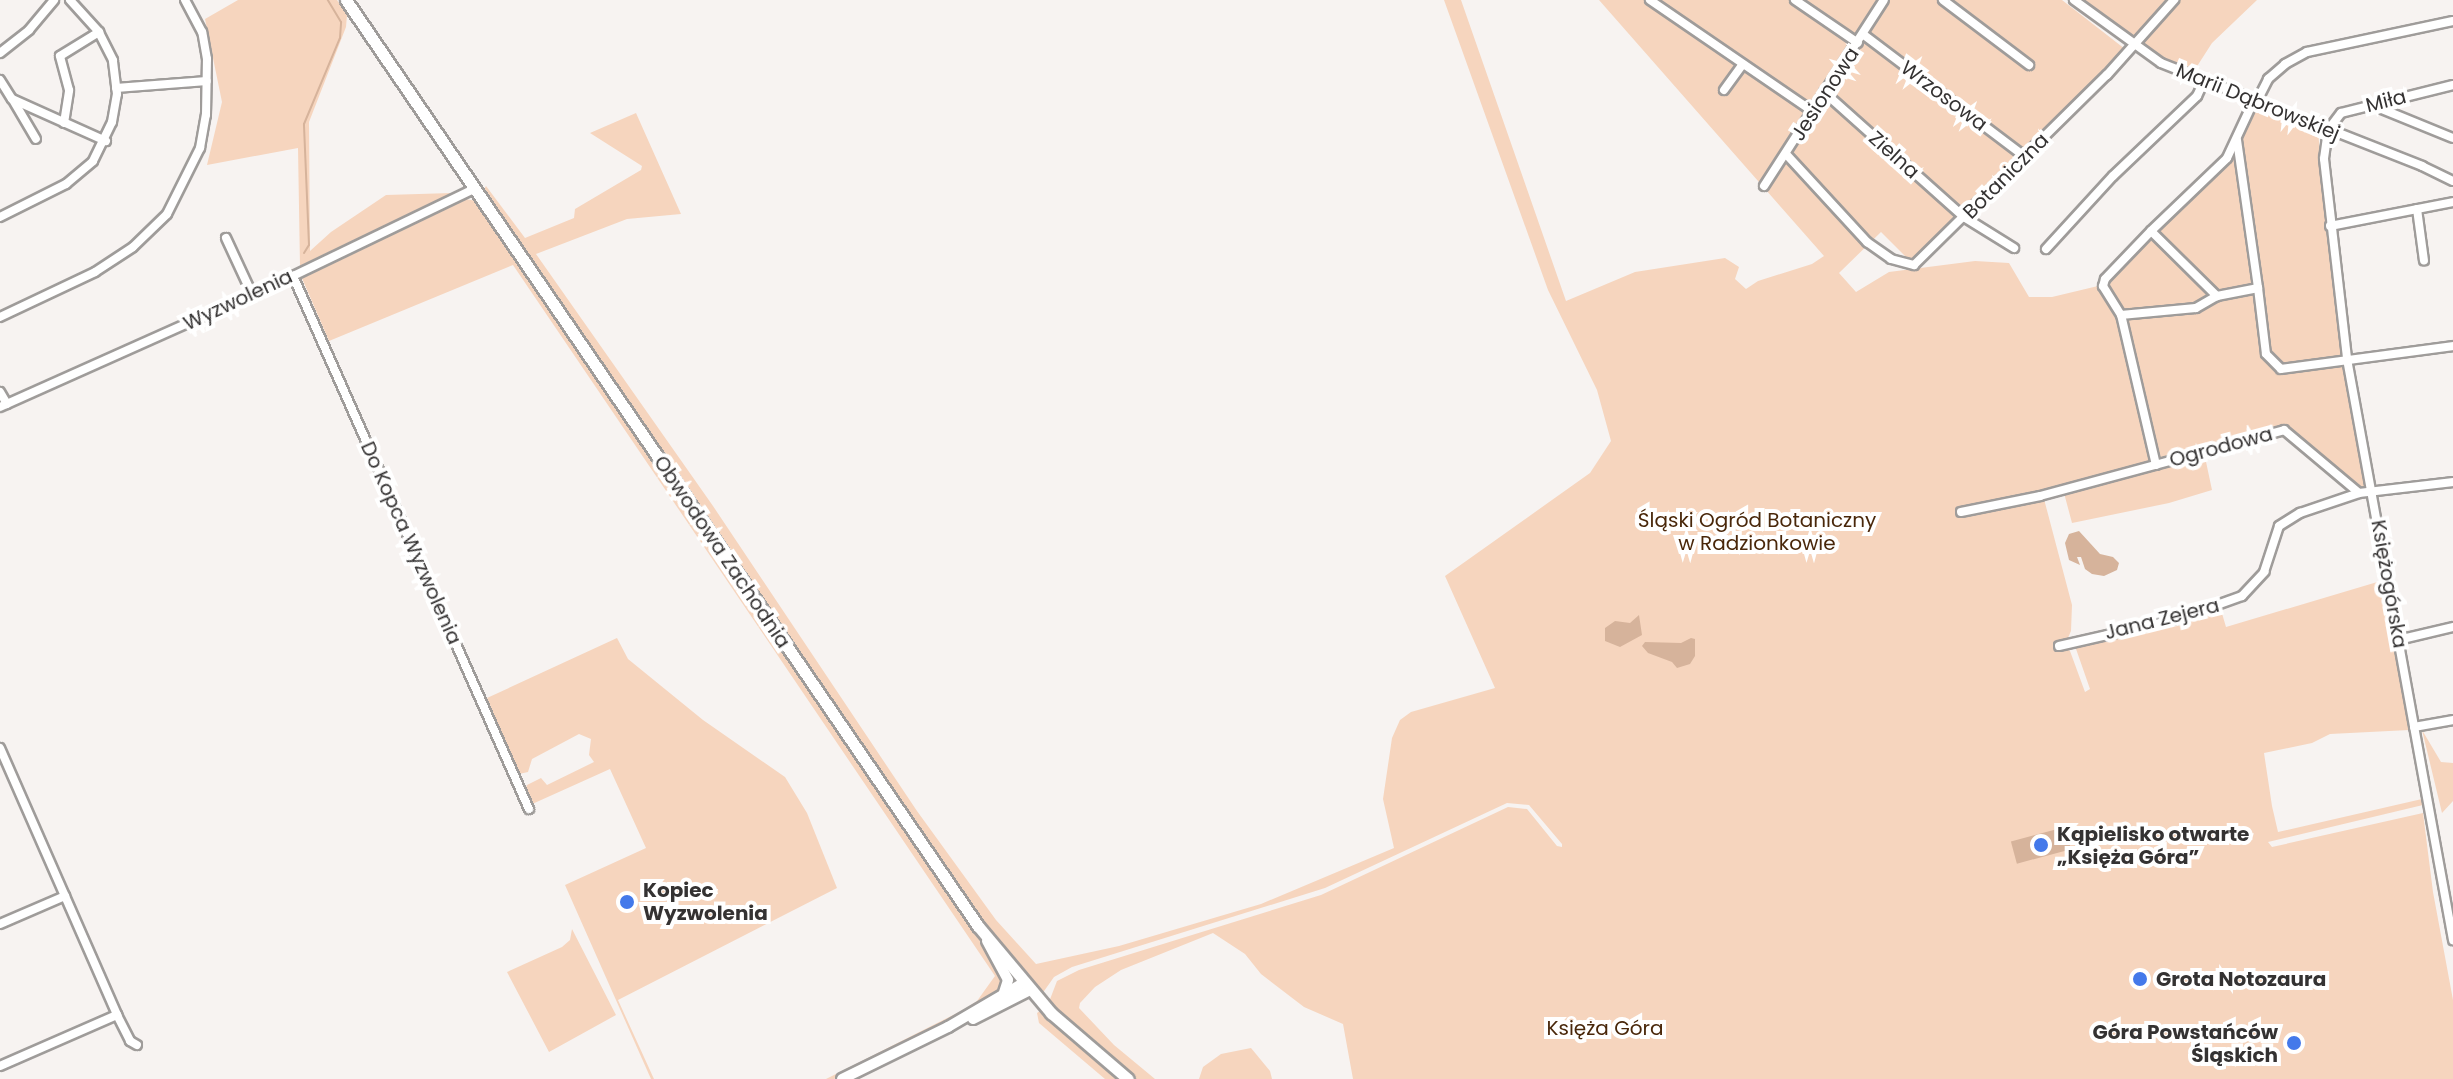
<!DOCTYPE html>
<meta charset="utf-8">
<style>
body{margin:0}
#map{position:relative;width:2453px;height:1079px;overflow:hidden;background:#f7f3f1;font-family:Poppins,sans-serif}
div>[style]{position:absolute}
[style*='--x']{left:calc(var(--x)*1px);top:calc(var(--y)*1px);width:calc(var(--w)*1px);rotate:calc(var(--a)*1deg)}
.green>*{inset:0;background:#f6d5be}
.water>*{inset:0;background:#d6b39b;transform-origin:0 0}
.stream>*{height:2px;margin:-1px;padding:0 1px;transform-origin:1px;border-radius:1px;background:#d6b39b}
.roads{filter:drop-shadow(2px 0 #9f9c9a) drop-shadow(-2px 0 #9f9c9a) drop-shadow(0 2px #9f9c9a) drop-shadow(0 -2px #9f9c9a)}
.minor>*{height:8px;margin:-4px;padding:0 4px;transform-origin:4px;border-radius:4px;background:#fff}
.tertiary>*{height:10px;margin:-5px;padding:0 5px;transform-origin:5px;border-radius:5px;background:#fff}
.secondary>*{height:11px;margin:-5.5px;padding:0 5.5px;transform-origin:5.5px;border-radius:5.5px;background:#fff}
.dots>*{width:22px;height:22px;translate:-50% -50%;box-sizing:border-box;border:4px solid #fff;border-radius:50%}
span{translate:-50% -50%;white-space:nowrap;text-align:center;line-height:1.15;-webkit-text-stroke:8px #fff;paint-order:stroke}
.street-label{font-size:20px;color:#343232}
.park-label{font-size:20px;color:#49270a}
.poi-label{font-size:20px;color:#343232;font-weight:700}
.left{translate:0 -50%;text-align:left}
.right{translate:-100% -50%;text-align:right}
</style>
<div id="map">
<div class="green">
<i style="clip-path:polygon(238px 0,337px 0,347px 15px,346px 27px,309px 122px,310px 251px,331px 232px,386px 195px,452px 193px,300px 266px,298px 148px,207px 165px,222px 102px,205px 19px)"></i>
<i style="clip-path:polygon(1444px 0,1461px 0,1566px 301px,1635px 272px,1725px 258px,1739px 267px,1735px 279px,1746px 289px,1758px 281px,1812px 264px,1824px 256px,1599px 0,2062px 0,2125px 49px,1915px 260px,1910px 261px,1881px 232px,1839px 273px,1856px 292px,1889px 272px,1975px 261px,2009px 263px,2029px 297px,2052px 297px,2098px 286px,2109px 279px,2224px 165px,2236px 150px,2256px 108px,2318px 133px,2350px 406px,2365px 487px,2352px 492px,2283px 437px,2205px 457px,2212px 490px,2169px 503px,2072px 523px,2064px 493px,2044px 499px,2072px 605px,2071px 631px,2064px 647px,2070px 651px,2085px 692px,2090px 689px,2075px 646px,2221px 610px,2226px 627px,2384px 580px,2409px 730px,2330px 734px,2312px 743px,2264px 753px,2272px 806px,2278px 832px,2422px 799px,2423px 805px,2268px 842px,2272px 847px,2423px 813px,2433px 892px,2453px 1000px,2453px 1079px,1353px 1079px,1343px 1024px,1304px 1007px,1261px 974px,1245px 954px,1213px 933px,1121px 970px,1095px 987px,1080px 1003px,1079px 1008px,1114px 1045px,1155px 1079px,1136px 1079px,1049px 1002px,1057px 981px,1079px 970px,1321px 895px,1508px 807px,1527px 809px,1557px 846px,1562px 847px,1562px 844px,1529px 805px,1507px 803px,1325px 888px,1072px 967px,1054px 977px,1042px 994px,968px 904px,483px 191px,486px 186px,525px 238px,574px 218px,575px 209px,641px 170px,642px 166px,590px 133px,636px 113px,681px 214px,627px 219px,536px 254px,713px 506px,917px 811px,996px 920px,1036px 964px,1119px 946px,1261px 904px,1394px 848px,1383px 799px,1392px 738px,1400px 720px,1411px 712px,1495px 688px,1445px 576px,1590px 473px,1611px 441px,1597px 390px,1548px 290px)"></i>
<i style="clip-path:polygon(2081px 0,2257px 0,2212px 43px,2194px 71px,2150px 51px)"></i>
<i style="clip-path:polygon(465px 199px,477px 201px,913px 839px,1004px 977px,999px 992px,938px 1027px,834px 1079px,826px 1079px,965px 1009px,977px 1001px,995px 976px,513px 265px,329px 341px,301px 276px)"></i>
<i style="clip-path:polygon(617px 638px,628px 659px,703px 720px,785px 777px,807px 813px,837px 888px,618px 1000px,654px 1079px,651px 1079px,565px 885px,646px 848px,610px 769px,530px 805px,524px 792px,527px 785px,541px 778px,547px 785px,594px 762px,589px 755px,591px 739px,579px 734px,532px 759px,528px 772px,519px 774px,487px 698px)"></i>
<i style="clip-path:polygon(2422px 730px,2441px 762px,2453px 763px,2453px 801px,2442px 813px)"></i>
<i style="clip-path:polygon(572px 929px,616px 1015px,549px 1052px,507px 972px,562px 947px,570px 940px)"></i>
<i style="clip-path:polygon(1041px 1010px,1050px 1019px,1119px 1079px,1105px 1079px,1039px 1023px,1037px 1013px)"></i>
<i style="clip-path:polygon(1251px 1048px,1270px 1071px,1272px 1079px,1199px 1079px,1203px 1067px,1221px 1054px)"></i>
</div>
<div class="water">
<i style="clip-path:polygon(2079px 531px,2100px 554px,2113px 557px,2119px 563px,2117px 570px,2104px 576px,2092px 574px,2085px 569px,2081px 557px,2077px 557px,2080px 565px,2069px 560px,2065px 543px,2069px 534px)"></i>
<i style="clip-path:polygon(1639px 615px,1642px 635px,1620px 647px,1605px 641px,1605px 628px,1615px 621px,1630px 623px)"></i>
<i style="clip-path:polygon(1691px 638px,1695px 639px,1695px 656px,1690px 664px,1677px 668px,1672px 662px,1648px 653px,1642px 646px,1645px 642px,1681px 643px)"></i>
<i style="left:2065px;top:827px;width:23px;height:56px;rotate:75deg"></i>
</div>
<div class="stream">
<i style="--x:304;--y:253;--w:9;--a:-58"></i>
<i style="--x:309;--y:245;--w:121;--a:-92.4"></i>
<i style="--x:304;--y:124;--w:93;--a:-67.3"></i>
<i style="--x:340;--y:38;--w:16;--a:-86"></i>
<i style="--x:341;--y:22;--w:26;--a:-121"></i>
</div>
<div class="roads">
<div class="minor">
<i style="--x:1650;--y:0;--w:196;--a:34.4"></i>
<i style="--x:1795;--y:0;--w:76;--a:34.3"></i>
<i style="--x:1943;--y:0;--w:108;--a:37.1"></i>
<i style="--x:2074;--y:0;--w:107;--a:35.9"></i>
<i style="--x:2161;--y:63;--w:281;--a:21.5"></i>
<i style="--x:2422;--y:166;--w:34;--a:26"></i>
<i style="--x:1864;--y:35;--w:201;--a:37.1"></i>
<i style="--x:0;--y:53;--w:37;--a:-38"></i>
<i style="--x:29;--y:30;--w:39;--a:-50"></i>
<i style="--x:0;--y:80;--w:22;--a:58"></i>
<i style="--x:12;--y:99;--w:103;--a:24.1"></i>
<i style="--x:2453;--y:85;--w:115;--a:166"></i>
<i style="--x:2341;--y:113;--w:21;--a:127"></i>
<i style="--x:2328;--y:130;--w:29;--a:98"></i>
<i style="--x:2324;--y:159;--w:201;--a:83.4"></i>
<i style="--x:2347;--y:359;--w:591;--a:79.66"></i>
<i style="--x:116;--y:88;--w:91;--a:-4.4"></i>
<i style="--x:1724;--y:90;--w:32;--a:-54"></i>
<i style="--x:1824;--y:92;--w:188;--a:41.8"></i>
<i style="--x:1964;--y:217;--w:59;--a:31.8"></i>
<i style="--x:13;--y:100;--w:45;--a:59.5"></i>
<i style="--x:2257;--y:101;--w:25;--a:-63"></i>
<i style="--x:2268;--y:79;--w:23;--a:-41"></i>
<i style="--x:2285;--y:64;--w:25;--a:-29"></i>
<i style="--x:2307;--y:52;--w:149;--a:-12"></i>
<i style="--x:2372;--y:105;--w:87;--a:22.2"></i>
<i style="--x:64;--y:123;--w:33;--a:-81"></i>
<i style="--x:69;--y:90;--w:35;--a:-105"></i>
<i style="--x:60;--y:56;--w:46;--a:-31.6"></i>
<i style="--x:2237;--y:140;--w:149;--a:81.9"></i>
<i style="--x:1786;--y:154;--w:120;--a:47.4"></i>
<i style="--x:1867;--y:242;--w:29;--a:35"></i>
<i style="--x:1891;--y:259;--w:24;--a:15"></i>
<i style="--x:1914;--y:265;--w:271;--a:-44.6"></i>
<i style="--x:2107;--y:75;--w:101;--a:-48.2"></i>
<i style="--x:1764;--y:186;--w:221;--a:-57.2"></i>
<i style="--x:2417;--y:209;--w:52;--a:82.3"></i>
<i style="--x:0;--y:217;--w:74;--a:-26.6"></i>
<i style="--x:66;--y:184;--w:35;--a:-40"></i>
<i style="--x:93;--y:161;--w:43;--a:-64"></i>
<i style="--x:112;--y:122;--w:28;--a:-80"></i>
<i style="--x:117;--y:94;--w:34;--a:-97"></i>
<i style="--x:113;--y:60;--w:31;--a:-117"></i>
<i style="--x:99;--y:32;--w:43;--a:-132.2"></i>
<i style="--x:2330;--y:226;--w:125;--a:-11"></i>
<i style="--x:2151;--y:231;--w:105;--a:-43.8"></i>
<i style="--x:2227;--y:158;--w:64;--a:-65"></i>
<i style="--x:226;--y:238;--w:62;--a:65.1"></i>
<i style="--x:2046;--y:249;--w:99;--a:-47.5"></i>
<i style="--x:2113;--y:176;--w:116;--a:-43.6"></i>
<i style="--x:2197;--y:96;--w:17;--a:-65"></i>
<i style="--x:293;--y:276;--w:583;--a:66.12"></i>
<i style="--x:2121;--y:315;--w:75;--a:-5.3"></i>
<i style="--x:2196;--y:308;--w:24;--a:-30"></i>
<i style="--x:2217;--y:296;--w:42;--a:-11"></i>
<i style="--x:2258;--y:288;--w:66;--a:83.1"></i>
<i style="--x:2266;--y:354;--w:21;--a:45"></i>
<i style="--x:2281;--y:369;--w:174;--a:-7.6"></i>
<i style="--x:0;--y:317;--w:105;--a:-25.3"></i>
<i style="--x:95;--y:272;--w:45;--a:-33.3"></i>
<i style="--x:133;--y:247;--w:47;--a:-44.1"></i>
<i style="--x:167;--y:214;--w:74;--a:-63.4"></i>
<i style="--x:200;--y:148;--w:34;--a:-80"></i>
<i style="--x:206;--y:115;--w:56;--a:-89"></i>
<i style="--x:207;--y:59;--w:27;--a:-100"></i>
<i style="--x:202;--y:32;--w:36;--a:-118"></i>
<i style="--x:0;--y:392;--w:14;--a:60"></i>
<i style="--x:0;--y:407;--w:321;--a:-24.1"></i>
<i style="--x:293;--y:276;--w:201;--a:-25.7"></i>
<i style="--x:2156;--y:465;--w:154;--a:-103.1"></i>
<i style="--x:2121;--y:315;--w:34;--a:-122"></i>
<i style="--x:2103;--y:286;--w:7;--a:-74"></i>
<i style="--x:2105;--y:279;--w:66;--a:-46.2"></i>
<i style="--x:2151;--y:231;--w:93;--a:44.6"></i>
<i style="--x:1961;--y:512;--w:81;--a:-11.4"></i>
<i style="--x:2040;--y:496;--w:253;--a:-15.1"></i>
<i style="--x:2284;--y:430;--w:98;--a:40"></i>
<i style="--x:2398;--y:640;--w:57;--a:-13.3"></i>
<i style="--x:2059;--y:646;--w:122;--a:-12.8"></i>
<i style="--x:2178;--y:619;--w:68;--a:-19.8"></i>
<i style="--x:2242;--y:596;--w:33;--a:-47"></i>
<i style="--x:2264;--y:572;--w:48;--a:-71.9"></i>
<i style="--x:2279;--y:526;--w:25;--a:-32"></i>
<i style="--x:2300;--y:513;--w:62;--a:-18.7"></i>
<i style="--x:2359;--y:493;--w:95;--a:-6.7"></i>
<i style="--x:2414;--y:727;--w:40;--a:-10"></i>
<i style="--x:0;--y:748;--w:292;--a:66.3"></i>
<i style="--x:117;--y:1015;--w:29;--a:63"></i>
<i style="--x:130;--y:1041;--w:8;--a:30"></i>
<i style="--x:0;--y:924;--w:71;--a:-23.3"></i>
<i style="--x:0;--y:1066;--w:128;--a:-23.6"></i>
</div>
<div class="tertiary">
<i style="--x:987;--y:941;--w:44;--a:61.7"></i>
<i style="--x:1008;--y:980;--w:16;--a:108"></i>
<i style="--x:973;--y:1019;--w:64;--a:-27"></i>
<i style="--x:842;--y:1079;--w:118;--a:-26.1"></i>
<i style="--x:948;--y:1027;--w:87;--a:-30.4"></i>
</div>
<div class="secondary">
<i style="--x:346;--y:0;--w:1121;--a:55.69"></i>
<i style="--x:978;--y:926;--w:114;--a:50"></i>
<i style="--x:1051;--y:1013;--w:101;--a:40.6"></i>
</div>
</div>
<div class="dots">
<i style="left:2041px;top:845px;background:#4479ea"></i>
<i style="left:627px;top:902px;background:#4479ea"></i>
<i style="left:2140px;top:979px;background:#4479ea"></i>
<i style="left:2294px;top:1043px;background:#4479ea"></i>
</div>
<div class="street-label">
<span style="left:1825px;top:94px;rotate:-57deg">Jesionowa</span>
<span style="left:1944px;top:96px;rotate:37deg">Wrzosowa</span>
<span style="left:2386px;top:101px;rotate:-14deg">Miła</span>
<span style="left:2258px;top:102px;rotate:22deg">Marii Dąbrowskiej</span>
<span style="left:1894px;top:155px;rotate:42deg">Zielna</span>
<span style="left:2006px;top:176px;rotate:-45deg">Botaniczna</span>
<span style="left:238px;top:300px;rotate:-25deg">Wyzwolenia</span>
<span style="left:2221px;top:447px;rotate:-15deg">Ogrodowa</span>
<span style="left:411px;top:543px;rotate:66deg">Do Kopca Wyzwolenia</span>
<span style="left:722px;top:552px;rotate:56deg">Obwodowa Zachodnia</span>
<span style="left:2389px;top:584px;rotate:80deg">Księżogórska</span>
<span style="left:2162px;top:619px;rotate:-14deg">Jana Zejera</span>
</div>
<div class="park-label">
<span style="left:1757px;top:532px">Śląski Ogród Botaniczny<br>w Radzionkowie</span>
<span style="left:1605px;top:1028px">Księża Góra</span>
</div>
<div class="poi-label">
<span class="left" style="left:2057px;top:846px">Kąpielisko otwarte<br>„Księża Góra”</span>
<span class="left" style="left:643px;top:902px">Kopiec<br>Wyzwolenia</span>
<span class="left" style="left:2156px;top:979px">Grota Notozaura</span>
<span class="right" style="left:2278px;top:1044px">Góra Powstańców<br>Śląskich</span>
</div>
</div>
